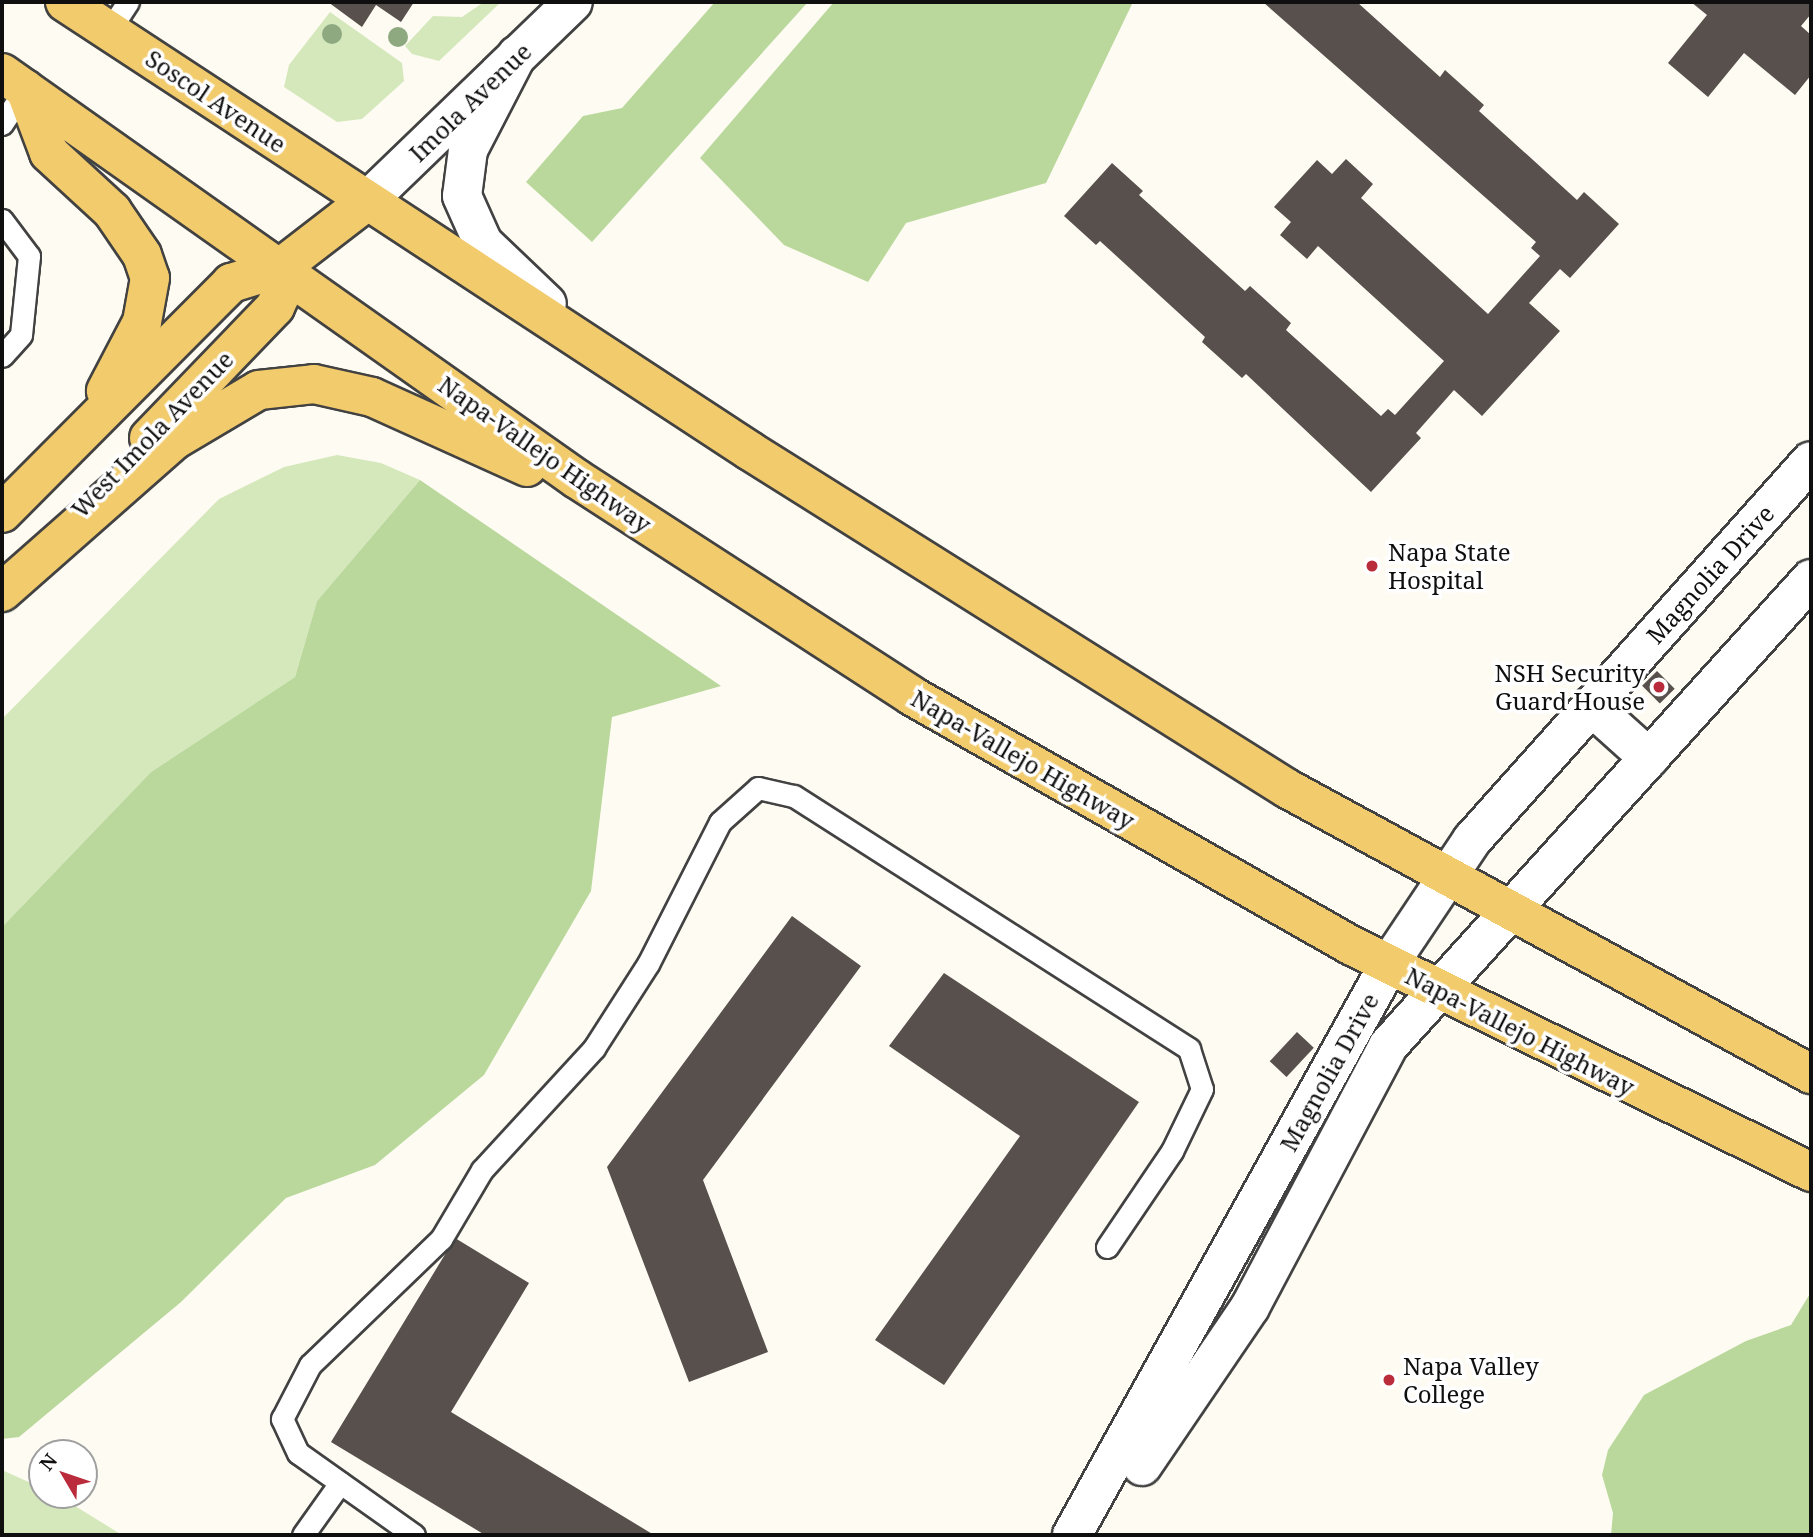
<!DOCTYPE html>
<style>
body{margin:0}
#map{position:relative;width:1813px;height:1537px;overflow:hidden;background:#fefbf2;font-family:"Noto Serif",serif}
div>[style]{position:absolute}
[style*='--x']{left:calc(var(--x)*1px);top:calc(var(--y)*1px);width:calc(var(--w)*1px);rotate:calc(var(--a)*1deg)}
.green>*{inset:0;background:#d5e8bc}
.forest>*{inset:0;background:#bad89c}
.building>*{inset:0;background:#57504c;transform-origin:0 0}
.roads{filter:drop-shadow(2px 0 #424242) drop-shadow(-2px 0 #424242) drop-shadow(0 2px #424242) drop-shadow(0 -2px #424242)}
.service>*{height:21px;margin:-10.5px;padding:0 10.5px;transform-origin:10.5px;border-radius:10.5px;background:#fff}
.tertiary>*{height:38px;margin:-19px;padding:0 19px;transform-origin:19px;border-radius:19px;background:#fff}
.primary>*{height:38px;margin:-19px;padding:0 19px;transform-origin:19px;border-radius:19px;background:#f2cb6d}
.trees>*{width:20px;height:20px;margin:-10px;border-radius:50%;background:#8ea87f}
.dots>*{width:19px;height:19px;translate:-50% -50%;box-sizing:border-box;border:4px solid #fff;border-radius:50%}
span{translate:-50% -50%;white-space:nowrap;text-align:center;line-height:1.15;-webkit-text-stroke:7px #fff;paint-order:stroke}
.street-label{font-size:24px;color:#0f0f0f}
.poi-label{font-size:24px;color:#0f0f0f}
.left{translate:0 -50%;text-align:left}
.right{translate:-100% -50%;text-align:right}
.frame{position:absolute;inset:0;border:4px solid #0f0f0f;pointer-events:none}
.north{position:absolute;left:28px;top:1439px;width:70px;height:70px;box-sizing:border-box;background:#fff;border:2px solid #9f9f9f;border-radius:50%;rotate:309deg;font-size:19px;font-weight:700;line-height:28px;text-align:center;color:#0f0f0f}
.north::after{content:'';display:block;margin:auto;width:24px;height:32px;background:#ba2c3b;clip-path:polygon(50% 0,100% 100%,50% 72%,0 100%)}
</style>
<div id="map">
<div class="green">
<i style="clip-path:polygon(484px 2px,501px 2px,439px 61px,412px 54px,405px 46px,433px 16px,462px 17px)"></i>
<i style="clip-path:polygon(330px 12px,402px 63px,404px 81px,362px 119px,337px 122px,284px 87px,289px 65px)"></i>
<i style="clip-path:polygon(337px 455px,381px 463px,420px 480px,317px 601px,295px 677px,151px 772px,2px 927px,2px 719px,219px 499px,284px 467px)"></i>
<i style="clip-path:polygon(2px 1470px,42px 1488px,42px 1495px,59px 1496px,122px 1535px,2px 1535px)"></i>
</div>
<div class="forest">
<i style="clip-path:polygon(715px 2px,808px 2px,592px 242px,526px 182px,583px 116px,622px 108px)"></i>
<i style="clip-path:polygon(834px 2px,1133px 2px,1046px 183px,906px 223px,868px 282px,784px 245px,700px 158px)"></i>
<i style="clip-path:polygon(420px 480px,721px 686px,612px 717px,591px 891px,484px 1075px,375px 1165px,286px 1198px,181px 1302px,19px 1437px,2px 1439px,2px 927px,151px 772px,295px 677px,317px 601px)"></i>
<i style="clip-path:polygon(1811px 1292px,1811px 1535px,1611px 1535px,1613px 1513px,1602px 1475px,1608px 1450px,1644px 1395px,1746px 1341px,1791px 1325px)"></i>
</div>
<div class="building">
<i style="clip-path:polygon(328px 2px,414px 2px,401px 22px,376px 5px,362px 27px)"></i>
<i style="clip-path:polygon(1263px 2px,1357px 2px,1440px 77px,1445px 70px,1484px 105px,1479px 111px,1577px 200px,1584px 192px,1619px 224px,1570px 278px,1560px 269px,1529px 303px,1560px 331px,1482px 416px,1454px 390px,1416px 433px,1421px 438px,1371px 492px,1246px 374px,1242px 378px,1202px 342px,1205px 337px,1100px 241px,1096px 245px,1064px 216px,1112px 163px,1143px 191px,1139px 195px,1245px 291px,1250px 286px,1291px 323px,1286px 330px,1381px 416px,1388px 409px,1395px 415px,1444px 361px,1318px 246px,1307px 259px,1280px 235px,1291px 222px,1274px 207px,1317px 160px,1332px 174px,1346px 159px,1373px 184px,1361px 198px,1488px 314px,1540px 256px,1531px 248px,1536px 242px)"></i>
<i style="clip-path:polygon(1691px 2px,1811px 2px,1811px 14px,1801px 26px,1811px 35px,1811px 75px,1795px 95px,1744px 53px,1708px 97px,1668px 63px,1707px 15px)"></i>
<i style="left:1657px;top:671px;width:25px;height:21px;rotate:45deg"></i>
<i style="clip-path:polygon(792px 916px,861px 966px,703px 1180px,768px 1352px,689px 1382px,607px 1167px)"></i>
<i style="clip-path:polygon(944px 973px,1139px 1102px,944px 1385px,875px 1340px,1020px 1136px,889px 1046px)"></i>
<i style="left:1297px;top:1032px;width:23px;height:40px;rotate:43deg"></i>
<i style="clip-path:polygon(455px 1238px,529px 1283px,451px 1412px,654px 1535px,485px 1535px,331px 1442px)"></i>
</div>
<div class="roads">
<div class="service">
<i style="--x:109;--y:31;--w:35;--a:-57"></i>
<i style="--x:2;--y:124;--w:42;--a:-56.7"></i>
<i style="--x:2;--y:220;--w:45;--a:53.1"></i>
<i style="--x:29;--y:256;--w:79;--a:95.8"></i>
<i style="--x:21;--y:335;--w:28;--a:132"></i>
<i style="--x:303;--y:1535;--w:64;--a:-54.6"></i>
<i style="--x:414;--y:1535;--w:142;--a:-144.7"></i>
<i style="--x:298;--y:1453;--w:38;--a:-115"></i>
<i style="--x:282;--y:1419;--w:61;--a:-62.6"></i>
<i style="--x:310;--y:1365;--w:182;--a:-43.9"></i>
<i style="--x:441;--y:1239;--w:80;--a:-59.3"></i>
<i style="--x:482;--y:1170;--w:166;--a:-47.4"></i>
<i style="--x:594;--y:1048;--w:100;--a:-57.3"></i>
<i style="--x:648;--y:964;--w:159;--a:-63.1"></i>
<i style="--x:720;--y:822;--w:51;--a:-41.8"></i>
<i style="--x:758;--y:788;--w:37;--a:13"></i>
<i style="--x:794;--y:796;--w:469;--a:32.6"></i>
<i style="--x:1189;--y:1049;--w:42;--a:72"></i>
<i style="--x:1202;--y:1089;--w:69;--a:115.8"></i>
<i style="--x:1172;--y:1151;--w:116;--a:124.1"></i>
</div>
<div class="tertiary">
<i style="--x:517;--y:55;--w:107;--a:117.3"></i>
<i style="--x:468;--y:150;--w:46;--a:97.4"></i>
<i style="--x:462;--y:196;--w:51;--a:65.9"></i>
<i style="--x:483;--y:243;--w:88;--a:43.6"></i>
<i style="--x:367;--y:201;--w:286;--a:-44"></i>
<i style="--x:1591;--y:706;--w:78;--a:41.9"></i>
<i style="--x:1142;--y:1466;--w:192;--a:-55.8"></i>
<i style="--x:1250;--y:1307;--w:295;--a:-62.1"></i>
<i style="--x:1388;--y:1046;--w:630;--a:-47.83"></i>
<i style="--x:1072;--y:1535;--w:653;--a:-60.96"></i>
<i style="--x:1389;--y:964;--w:149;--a:-56.2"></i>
<i style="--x:1472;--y:840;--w:508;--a:-48.19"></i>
</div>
<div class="primary">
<i style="--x:65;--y:2;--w:819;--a:33.24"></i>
<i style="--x:750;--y:451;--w:635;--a:32.14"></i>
<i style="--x:1288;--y:789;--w:596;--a:28.59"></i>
<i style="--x:2;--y:73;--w:704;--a:35.23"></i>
<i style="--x:577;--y:479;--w:399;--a:32.9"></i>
<i style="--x:912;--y:696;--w:506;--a:29.6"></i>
<i style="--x:1352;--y:946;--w:512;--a:26.21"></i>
<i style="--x:25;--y:89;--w:68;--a:69.4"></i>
<i style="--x:49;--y:153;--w:86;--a:42.6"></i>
<i style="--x:112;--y:211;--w:53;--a:55.7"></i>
<i style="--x:142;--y:255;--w:24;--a:71"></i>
<i style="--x:150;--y:278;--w:45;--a:100.3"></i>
<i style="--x:142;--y:322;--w:78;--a:117.6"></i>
<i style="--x:149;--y:438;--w:182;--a:-46.1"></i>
<i style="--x:275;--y:307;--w:14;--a:-65"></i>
<i style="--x:281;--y:294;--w:26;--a:-92"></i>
<i style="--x:2;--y:513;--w:325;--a:-45.1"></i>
<i style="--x:231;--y:283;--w:51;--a:-17"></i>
<i style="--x:280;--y:268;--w:110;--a:-37.6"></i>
<i style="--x:2;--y:592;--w:228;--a:-41.4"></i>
<i style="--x:173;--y:441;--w:100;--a:-30.7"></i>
<i style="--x:259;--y:390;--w:55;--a:-6.2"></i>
<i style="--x:314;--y:384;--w:59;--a:12.6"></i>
<i style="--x:372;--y:397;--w:170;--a:24.3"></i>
</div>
</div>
<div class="trees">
<i style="left:332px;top:34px"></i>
<i style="left:398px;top:37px"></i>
</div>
<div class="dots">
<i style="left:1372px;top:566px;background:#ba2c3b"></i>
<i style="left:1659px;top:687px;background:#ba2c3b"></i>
<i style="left:1389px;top:1380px;background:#ba2c3b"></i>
</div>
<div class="street-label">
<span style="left:216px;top:101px;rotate:34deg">Soscol Avenue</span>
<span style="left:470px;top:102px;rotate:-44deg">Imola Avenue</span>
<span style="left:152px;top:434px;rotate:-46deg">West Imola Avenue</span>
<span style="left:545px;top:454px;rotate:35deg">Napa-Vallejo Highway</span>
<span style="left:1710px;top:574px;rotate:-48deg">Magnolia Drive</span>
<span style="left:1023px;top:759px;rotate:30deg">Napa-Vallejo Highway</span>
<span style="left:1520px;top:1031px;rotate:27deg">Napa-Vallejo Highway</span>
<span style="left:1329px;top:1072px;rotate:-61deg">Magnolia Drive</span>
</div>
<div class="poi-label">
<span class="left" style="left:1388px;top:566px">Napa State<br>Hospital</span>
<span class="right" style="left:1645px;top:687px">NSH Security<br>Guard House</span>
<span class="left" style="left:1403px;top:1380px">Napa Valley<br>College</span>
</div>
<div class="frame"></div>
<div class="north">N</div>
</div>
